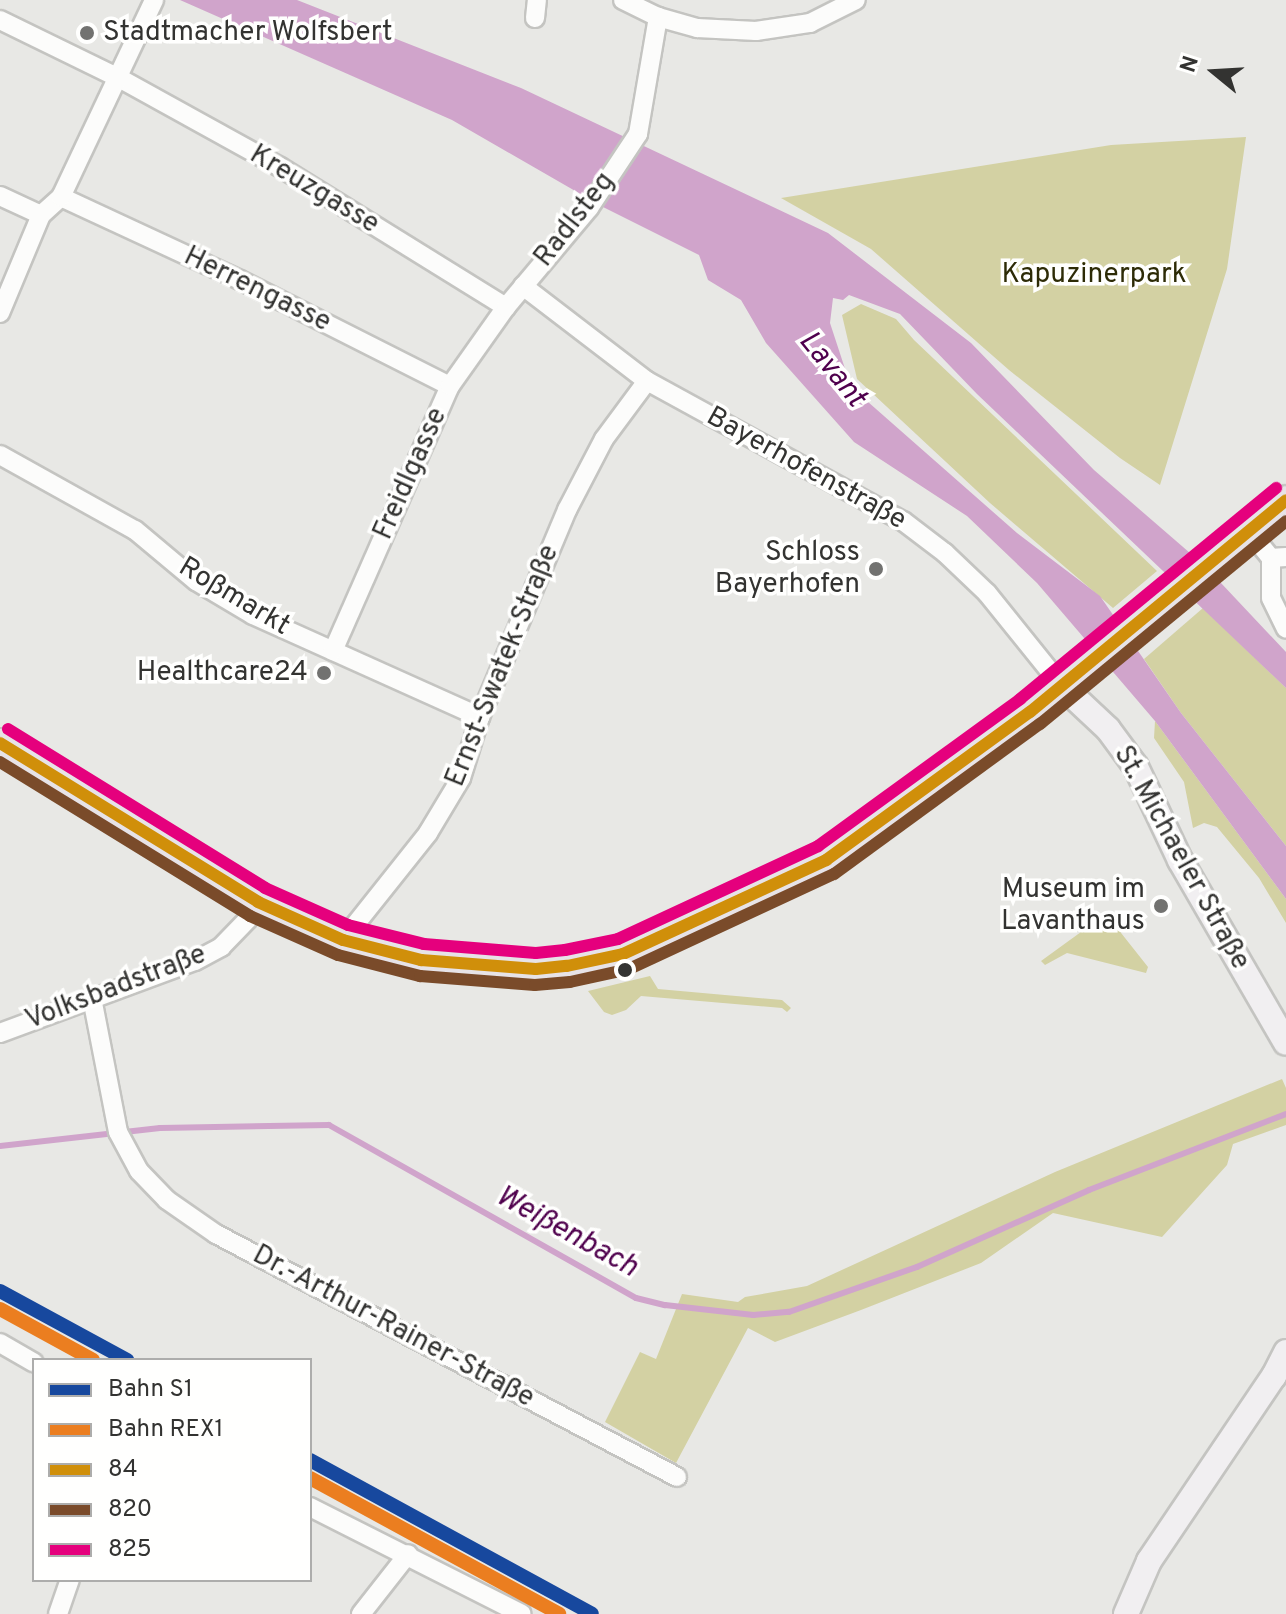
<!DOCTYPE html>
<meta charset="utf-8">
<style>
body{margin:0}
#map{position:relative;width:1286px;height:1614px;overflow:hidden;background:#e8e8e5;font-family:Overpass,sans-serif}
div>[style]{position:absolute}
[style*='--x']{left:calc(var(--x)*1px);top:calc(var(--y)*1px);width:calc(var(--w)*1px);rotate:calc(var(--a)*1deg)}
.green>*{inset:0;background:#d3d1a3}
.water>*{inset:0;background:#d0a4cb}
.stream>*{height:6px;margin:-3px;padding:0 3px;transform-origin:3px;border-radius:3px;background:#d0a4cb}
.roads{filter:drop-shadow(2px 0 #c4c4c1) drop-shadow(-2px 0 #c4c4c1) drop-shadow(0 2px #c4c4c1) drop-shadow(0 -2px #c4c4c1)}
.street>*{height:18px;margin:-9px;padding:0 9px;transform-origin:9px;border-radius:9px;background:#fcfcfb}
.secondary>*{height:24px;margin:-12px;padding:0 12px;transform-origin:12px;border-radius:12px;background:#f1eff1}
.primary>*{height:28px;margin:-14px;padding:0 14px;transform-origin:14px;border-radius:14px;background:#e7e3e7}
.bus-1>*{height:12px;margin:-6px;padding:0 6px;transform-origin:6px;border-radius:6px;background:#d08f0a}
.bus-2>*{height:12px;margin:-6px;padding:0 6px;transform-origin:6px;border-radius:6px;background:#7a4b2a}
.bus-3>*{height:12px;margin:-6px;padding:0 6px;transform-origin:6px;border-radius:6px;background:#e5007d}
.rail-1>*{height:14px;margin:-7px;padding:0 7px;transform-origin:7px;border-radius:7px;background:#17489e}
.rail-2>*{height:14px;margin:-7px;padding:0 7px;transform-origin:7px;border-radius:7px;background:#eb7e20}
.dots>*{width:22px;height:22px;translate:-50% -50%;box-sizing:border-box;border:4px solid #fffffe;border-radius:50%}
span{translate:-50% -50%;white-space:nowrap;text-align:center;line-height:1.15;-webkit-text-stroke:7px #fffffe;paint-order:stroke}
.poi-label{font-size:28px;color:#333331}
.left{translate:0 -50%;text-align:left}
.right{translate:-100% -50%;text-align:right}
.street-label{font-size:28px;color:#333331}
.park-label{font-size:28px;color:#2d2b06}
.water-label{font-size:30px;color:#4f004d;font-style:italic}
.legend{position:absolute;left:32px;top:1358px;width:280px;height:224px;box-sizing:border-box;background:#fffffe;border:2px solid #adadac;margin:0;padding:10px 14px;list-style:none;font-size:24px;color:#333331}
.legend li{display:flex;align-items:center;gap:16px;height:40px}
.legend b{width:40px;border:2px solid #adadac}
.north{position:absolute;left:1174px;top:32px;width:80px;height:80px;-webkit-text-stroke:6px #fffffe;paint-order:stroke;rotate:288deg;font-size:22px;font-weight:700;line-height:32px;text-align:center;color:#333331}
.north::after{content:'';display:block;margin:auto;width:28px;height:36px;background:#333331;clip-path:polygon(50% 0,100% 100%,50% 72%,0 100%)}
</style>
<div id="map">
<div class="green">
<i style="clip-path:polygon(1246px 137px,1227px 269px,1160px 485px,1120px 458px,1009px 370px,871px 249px,781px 198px,1111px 145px)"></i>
<i style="clip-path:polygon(861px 304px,896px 319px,914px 340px,1157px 571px,1113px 608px,990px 503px,857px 379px,842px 315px)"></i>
<i style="clip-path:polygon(1203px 608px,1286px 688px,1286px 846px,1181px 713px,1144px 659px)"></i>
<i style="clip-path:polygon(1155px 721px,1286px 899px,1286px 923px,1259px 878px,1217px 827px,1204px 823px,1193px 828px,1184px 782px,1154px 738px)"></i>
<i style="clip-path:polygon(1103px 916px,1110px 919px,1148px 967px,1146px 973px,1067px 953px,1045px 965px,1041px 961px)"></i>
<i style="clip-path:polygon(650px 976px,658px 989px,782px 1000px,791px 1008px,787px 1012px,782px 1008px,641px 996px,626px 1010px,612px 1015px,604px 1012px,588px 991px)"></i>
<i style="clip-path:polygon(1282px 1079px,1286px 1088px,1286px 1125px,1233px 1144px,1227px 1165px,1162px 1237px,1053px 1213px,981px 1263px,861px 1310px,775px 1342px,748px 1328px,676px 1463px,605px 1422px,640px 1352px,656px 1359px,682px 1294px,738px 1302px,745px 1297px,807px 1286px,1055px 1172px)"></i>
</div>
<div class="water">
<i style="clip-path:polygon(180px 0,297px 0,521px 88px,828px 233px,971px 343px,1094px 470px,1205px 566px,1286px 652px,1286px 688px,977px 394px,900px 314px,849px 295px,843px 300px,833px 298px,830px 323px,851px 387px,1017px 533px,1100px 596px,1181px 713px,1286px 846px,1286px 899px,1155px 721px,1037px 583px,967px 516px,854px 442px,766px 343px,741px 300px,708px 280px,699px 255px,603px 207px,452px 120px)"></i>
</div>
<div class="stream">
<i style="--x:0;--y:1146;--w:161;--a:-6.4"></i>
<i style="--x:160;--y:1128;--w:169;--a:-1"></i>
<i style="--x:329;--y:1125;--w:352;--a:29.4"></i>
<i style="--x:636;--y:1298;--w:30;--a:14"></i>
<i style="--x:665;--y:1305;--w:89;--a:6.5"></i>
<i style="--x:753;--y:1315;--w:36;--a:-5"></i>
<i style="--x:789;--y:1312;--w:136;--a:-19.4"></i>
<i style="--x:917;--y:1267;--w:188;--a:-24.1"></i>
<i style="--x:1089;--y:1190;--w:211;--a:-21.1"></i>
</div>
<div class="roads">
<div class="street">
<i style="--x:623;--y:0;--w:39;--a:26"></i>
<i style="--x:658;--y:17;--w:41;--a:15.8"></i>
<i style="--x:697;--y:28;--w:59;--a:2.9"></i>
<i style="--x:756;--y:31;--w:55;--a:-8.4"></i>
<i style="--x:810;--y:23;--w:51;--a:-26.6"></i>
<i style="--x:535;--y:18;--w:18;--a:-84"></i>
<i style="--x:0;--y:20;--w:132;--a:26"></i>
<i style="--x:119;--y:78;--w:184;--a:28.9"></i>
<i style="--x:280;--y:167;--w:266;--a:31.8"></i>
<i style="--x:0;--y:196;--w:45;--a:24.9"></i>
<i style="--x:61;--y:197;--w:197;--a:24.9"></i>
<i style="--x:240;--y:280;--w:235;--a:26.8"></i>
<i style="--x:523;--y:286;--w:156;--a:37.5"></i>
<i style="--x:647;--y:381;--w:292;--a:28.7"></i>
<i style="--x:903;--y:521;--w:53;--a:37.3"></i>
<i style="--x:945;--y:553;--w:58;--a:43.6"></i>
<i style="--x:987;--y:593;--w:118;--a:51.2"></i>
<i style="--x:0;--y:313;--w:106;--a:-67.3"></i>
<i style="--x:41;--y:215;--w:27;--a:-42"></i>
<i style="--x:61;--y:197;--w:218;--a:-64.7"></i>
<i style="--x:0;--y:455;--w:154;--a:29.1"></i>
<i style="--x:135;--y:530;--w:80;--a:39.9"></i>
<i style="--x:196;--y:581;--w:66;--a:30.8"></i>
<i style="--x:253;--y:615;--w:249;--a:24.2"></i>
<i style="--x:1249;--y:531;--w:35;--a:51"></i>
<i style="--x:1271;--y:558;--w:15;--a:-4"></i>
<i style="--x:1271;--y:558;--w:40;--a:90"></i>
<i style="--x:1271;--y:598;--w:34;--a:64"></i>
<i style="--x:333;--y:651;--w:290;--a:-66.2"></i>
<i style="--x:450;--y:386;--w:97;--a:-54.7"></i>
<i style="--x:506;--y:307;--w:129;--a:-50"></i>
<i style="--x:589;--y:208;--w:89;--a:-56.5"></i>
<i style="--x:638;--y:134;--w:119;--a:-80.3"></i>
<i style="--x:343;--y:940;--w:137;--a:-51.5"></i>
<i style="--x:428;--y:833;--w:64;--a:-59"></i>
<i style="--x:461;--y:778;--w:64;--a:-72.7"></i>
<i style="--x:480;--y:717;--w:225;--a:-67.2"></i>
<i style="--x:567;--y:510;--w:80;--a:-62.5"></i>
<i style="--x:604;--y:439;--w:72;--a:-53.4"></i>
<i style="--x:92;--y:998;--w:136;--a:79"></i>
<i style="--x:118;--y:1132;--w:44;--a:61.7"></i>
<i style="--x:139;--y:1171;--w:40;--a:46"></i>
<i style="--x:167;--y:1200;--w:60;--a:34.8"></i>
<i style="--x:216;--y:1234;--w:521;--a:27.79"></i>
<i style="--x:0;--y:1033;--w:208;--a:-20.3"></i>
<i style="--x:195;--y:961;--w:30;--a:-28"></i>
<i style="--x:221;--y:947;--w:39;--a:-46"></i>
<i style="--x:248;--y:919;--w:20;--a:-60"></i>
<i style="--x:0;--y:1343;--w:39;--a:30"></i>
<i style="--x:310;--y:1507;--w:237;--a:26.8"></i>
<i style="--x:58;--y:1614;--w:36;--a:-71"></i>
<i style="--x:361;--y:1614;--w:76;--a:-51.9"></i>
</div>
<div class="secondary">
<i style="--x:1061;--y:685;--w:64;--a:43.1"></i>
<i style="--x:1108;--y:729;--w:47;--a:53.6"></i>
<i style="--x:1136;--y:767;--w:103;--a:64.7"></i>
<i style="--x:1180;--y:860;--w:211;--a:59.9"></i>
<i style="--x:1126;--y:1614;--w:58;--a:-66.5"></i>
<i style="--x:1149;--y:1561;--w:223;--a:-56"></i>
<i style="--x:1274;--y:1376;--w:27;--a:-63"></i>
</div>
<div class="primary">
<i style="--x:0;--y:743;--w:303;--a:31.6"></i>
<i style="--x:258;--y:902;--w:93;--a:24.1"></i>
<i style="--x:343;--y:940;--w:81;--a:14.4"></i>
<i style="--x:421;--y:960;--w:115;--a:4.5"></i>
<i style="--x:536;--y:969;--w:31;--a:-6"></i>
<i style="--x:567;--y:966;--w:57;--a:-12.1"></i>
<i style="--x:623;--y:954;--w:78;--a:-23.3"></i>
<i style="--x:695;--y:923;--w:145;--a:-25.7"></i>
<i style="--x:826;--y:860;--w:252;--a:-36"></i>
<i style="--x:1030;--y:712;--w:332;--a:-39.6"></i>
</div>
</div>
<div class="bus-1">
<i style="--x:0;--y:743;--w:303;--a:31.6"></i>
<i style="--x:258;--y:902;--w:93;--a:24.1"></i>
<i style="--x:343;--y:940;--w:81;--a:14.4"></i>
<i style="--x:421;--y:960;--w:115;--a:4.5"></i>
<i style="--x:536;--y:969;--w:31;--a:-6"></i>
<i style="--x:567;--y:966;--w:57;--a:-12.1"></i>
<i style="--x:623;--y:954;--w:224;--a:-24.8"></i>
<i style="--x:826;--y:860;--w:252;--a:-36"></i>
<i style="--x:1030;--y:712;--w:332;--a:-39.6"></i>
</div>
<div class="bus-2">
<i style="--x:0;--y:762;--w:294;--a:31.6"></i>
<i style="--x:250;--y:916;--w:96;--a:23.9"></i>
<i style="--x:338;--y:955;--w:85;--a:14.4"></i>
<i style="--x:420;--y:976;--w:115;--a:4.5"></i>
<i style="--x:535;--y:985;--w:35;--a:-5"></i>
<i style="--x:570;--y:982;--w:60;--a:-12.4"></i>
<i style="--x:629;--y:969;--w:226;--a:-24.9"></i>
<i style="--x:834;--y:874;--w:255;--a:-36.1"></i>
<i style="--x:1040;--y:724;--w:319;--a:-39.5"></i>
</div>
<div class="bus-3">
<i style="--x:8;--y:729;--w:302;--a:31.7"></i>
<i style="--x:265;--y:888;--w:91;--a:24"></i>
<i style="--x:348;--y:925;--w:78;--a:14"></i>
<i style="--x:424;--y:944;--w:112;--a:4.6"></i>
<i style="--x:536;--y:953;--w:29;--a:-6"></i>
<i style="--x:565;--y:950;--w:54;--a:-11.7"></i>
<i style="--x:618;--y:939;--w:221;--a:-24.9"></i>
<i style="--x:818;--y:846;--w:250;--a:-36"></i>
<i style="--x:1020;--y:699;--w:332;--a:-39.5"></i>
</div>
<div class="rail-1">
<i style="--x:0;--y:1291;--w:145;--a:28.5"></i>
<i style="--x:310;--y:1460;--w:321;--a:28.6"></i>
</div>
<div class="rail-2">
<i style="--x:0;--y:1309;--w:106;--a:28.7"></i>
<i style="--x:310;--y:1478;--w:284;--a:28.6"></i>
</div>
<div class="dots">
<i style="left:87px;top:33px;background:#727270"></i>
<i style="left:876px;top:569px;background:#727270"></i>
<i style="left:324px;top:673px;background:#727270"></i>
<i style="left:1161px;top:906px;background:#727270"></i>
<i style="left:625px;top:970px;background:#333331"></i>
</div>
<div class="poi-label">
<span class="left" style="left:103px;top:33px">Stadtmacher Wolfsbert</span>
<span class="right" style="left:860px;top:569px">Schloss<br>Bayerhofen</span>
<span class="right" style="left:308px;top:673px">Healthcare24</span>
<span class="right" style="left:1145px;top:906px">Museum im<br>Lavanthaus</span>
</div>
<div class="street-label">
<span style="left:314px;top:190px;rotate:31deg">Kreuzgasse</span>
<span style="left:575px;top:220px;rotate:-52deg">Radlsteg</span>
<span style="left:257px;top:290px;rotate:26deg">Herrengasse</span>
<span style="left:806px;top:469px;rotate:29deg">Bayerhofenstraße</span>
<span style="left:411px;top:474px;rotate:-66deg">Freidlgasse</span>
<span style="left:234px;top:597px;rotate:31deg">Roßmarkt</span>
<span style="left:503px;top:666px;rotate:-68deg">Ernst-Swatek-Straße</span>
<span style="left:1181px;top:858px;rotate:61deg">St. Michaeler Straße</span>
<span style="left:116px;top:988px;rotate:-21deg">Volksbadstraße</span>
<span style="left:393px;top:1327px;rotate:28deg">Dr.-Arthur-Rainer-Straße</span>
</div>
<div class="park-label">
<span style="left:1094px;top:275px">Kapuzinerpark</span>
</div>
<div class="water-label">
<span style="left:831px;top:370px;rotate:51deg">Lavant</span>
<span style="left:566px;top:1233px;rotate:29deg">Weißenbach</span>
</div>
<ul class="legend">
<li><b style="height:10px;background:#17489e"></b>Bahn S1</li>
<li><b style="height:10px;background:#eb7e20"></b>Bahn REX1</li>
<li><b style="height:10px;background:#d08f0a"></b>84</li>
<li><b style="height:10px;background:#7a4b2a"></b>820</li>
<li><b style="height:10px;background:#e5007d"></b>825</li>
</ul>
<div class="north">N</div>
</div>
